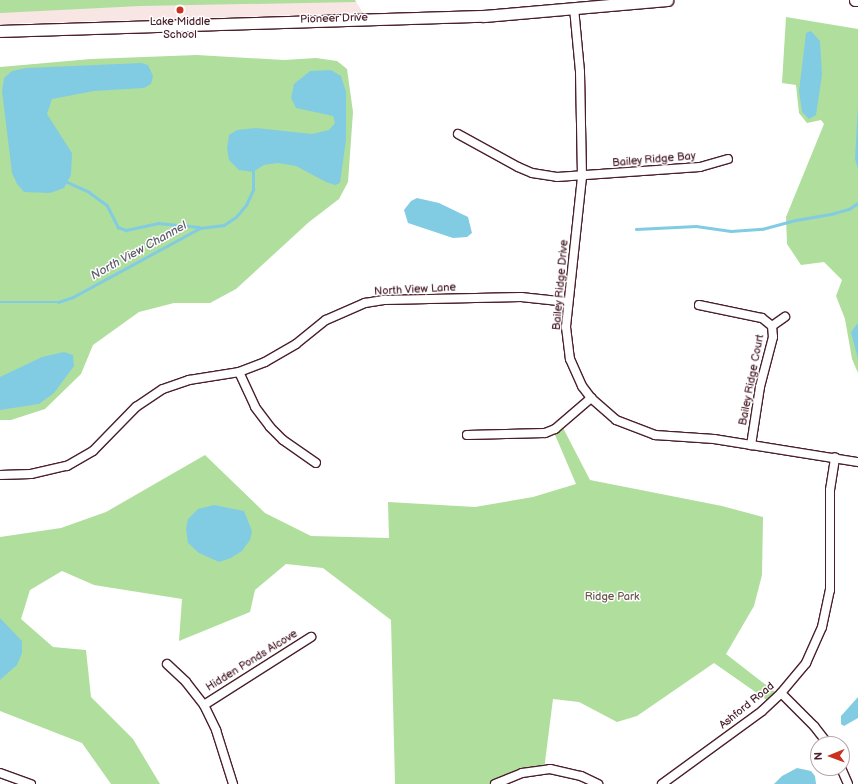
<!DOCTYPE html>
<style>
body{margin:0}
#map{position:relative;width:858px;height:784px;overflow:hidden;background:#fff;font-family:"Balsamiq Sans",sans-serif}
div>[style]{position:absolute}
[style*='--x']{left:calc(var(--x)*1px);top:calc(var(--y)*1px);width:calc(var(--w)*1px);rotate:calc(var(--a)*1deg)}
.built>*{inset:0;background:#f7e6e4}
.green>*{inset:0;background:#b0de9d}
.water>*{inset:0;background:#82cce3}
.stream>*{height:2.5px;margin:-1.25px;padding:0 1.25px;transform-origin:1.25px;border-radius:1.25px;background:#82cce3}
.roads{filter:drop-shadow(1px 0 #4a1f2b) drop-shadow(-1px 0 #4a1f2b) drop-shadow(0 1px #4a1f2b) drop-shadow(0 -1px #4a1f2b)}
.street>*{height:8px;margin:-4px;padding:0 4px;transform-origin:4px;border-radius:4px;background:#fff}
.secondary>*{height:11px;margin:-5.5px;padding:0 5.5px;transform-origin:5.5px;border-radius:5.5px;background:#fff}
.dots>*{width:11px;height:11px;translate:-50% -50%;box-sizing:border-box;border:2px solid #fff;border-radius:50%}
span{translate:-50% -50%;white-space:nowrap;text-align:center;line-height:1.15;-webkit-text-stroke:3px #fff;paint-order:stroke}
.street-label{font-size:11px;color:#4a1f2b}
.poi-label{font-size:11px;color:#4a1f2b}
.park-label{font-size:11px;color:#69584d}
.water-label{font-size:12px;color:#5e5c6b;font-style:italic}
.north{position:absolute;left:810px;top:736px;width:40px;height:40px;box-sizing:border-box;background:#fff;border:1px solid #b7a5aa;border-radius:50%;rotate:269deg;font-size:11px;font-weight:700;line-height:16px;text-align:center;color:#4a1f2b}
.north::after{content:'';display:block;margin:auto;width:14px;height:18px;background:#c8321e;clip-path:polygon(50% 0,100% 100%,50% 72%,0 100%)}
</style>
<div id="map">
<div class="built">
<i style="clip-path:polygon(0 0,355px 0,363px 13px,0 24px)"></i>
</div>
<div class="green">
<i style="clip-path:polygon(0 0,355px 0,356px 2px,140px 6px,0 13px)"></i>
<i style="clip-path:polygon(786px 17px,858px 29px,858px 373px,852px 359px,845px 319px,836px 296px,842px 280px,824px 262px,801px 265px,787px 244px,786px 217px,824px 124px,821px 120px,807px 123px,799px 113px,796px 85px,782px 83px)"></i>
<i style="clip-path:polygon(197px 55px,284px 60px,316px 58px,337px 61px,347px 69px,353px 112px,348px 182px,339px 199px,309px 222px,236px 289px,210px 303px,174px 303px,139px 312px,93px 345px,81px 374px,45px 409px,11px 420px,0 420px,0 67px,91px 59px)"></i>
<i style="clip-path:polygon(561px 424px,590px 480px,722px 506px,763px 517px,762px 575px,754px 606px,726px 654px,779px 695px,771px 703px,714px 663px,637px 716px,617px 722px,579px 702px,553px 699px,544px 770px,495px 784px,395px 784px,391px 620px,323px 568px,286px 564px,255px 590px,250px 612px,179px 641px,182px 599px,94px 585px,62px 571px,30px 590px,21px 619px,53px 647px,86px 650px,91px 697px,133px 739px,160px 784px,111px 784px,82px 743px,0 711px,0 537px,61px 528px,106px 512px,205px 455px,265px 513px,311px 536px,389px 538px,388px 502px,475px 507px,533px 497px,576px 484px,553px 430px)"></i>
</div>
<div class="water">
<i style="clip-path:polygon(811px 31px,820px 41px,822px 75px,816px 115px,809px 119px,802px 112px,799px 91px,806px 33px)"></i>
<i style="clip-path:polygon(141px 63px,148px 65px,153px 76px,151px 84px,144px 88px,94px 91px,52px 99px,47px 114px,72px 153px,71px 175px,64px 188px,50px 193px,24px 192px,17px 184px,12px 173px,2px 91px,4px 78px,12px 71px,26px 68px)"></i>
<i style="clip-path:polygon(331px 70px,341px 76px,346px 92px,346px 140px,340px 183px,335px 185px,326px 182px,296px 166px,278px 163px,264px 165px,253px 172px,239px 170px,229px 160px,227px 148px,229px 135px,237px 130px,256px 128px,312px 134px,329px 130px,335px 123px,333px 116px,296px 108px,291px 98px,294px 84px,310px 71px)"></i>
<i style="clip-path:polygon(858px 106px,858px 169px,855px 159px)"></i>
<i style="clip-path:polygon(417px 198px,439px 203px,468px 217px,472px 233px,467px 237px,453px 238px,408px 223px,404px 210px,411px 201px)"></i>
<i style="clip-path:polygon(858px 323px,858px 359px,851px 332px)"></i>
<i style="clip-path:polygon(64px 352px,73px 355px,74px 366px,54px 393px,39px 404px,0 410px,0 377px,42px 357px)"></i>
<i style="clip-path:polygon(214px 505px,244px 511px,252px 531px,250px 540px,242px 551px,231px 558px,219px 562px,199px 553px,188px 543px,186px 529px,188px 519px,198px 509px)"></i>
<i style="clip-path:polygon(0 618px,22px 641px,22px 653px,17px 665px,0 680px)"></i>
<i style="clip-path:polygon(858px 697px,858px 718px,844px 726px,841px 724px,841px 716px)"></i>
<i style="clip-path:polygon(797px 768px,811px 771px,815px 776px,816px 784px,774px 784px,782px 776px)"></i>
</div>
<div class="stream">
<i style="--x:67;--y:182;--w:24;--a:24"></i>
<i style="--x:89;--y:192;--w:22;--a:36"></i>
<i style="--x:107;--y:205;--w:25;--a:63"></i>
<i style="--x:118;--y:227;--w:9;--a:21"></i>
<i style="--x:126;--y:230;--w:33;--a:-12"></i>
<i style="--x:158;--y:223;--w:41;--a:5.6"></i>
<i style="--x:636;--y:229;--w:60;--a:-2.9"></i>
<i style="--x:696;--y:226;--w:35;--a:8"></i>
<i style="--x:731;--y:231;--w:31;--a:-4"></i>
<i style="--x:762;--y:229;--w:35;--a:-15"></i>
<i style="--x:796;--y:220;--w:36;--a:-10"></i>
<i style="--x:831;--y:214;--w:19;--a:-16"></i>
<i style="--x:849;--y:209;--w:11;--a:-34"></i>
<i style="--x:0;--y:302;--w:58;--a:0"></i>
<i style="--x:58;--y:302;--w:16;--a:-18"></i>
<i style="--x:73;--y:297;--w:145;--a:-28.5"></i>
<i style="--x:200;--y:228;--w:24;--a:-7"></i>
<i style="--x:224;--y:225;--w:14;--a:-34"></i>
<i style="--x:236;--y:217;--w:16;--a:-50"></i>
<i style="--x:246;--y:205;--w:17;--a:-65"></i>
<i style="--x:253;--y:190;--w:18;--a:-90"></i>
</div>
<div class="roads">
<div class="street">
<i style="--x:574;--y:8;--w:64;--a:84.6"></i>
<i style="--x:580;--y:72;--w:105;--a:88.9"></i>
<i style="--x:582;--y:177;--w:151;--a:96.1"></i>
<i style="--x:566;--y:327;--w:32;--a:83"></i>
<i style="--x:570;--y:359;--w:30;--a:66"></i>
<i style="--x:582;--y:386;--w:15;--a:53"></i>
<i style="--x:591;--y:398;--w:33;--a:41"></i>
<i style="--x:616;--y:420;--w:42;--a:21"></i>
<i style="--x:655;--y:435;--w:59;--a:3.9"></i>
<i style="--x:714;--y:439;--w:146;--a:9.1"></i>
<i style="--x:458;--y:134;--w:68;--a:28.8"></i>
<i style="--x:518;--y:167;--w:15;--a:23"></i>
<i style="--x:532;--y:173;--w:25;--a:9"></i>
<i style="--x:557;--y:177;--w:143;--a:-4"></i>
<i style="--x:700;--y:167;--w:29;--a:-16"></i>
<i style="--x:699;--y:305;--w:64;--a:11.7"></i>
<i style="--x:762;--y:318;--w:13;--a:39"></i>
<i style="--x:772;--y:326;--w:11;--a:85"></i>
<i style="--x:773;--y:337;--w:52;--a:104.6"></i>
<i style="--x:760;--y:387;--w:59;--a:98.8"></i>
<i style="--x:772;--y:326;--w:16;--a:-35"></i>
<i style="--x:239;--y:372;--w:38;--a:65"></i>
<i style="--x:255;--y:407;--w:25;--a:53"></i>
<i style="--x:270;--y:427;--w:18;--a:45"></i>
<i style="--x:283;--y:440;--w:40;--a:34.9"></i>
<i style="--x:467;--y:435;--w:78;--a:-1.5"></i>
<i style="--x:545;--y:433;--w:11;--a:-22"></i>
<i style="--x:555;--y:429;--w:48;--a:-40.7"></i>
<i style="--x:0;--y:475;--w:31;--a:-2"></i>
<i style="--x:31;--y:474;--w:37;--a:-13"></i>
<i style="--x:67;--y:466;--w:30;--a:-30"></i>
<i style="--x:93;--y:451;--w:62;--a:-45.7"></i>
<i style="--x:136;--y:407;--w:32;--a:-34"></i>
<i style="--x:163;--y:389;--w:28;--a:-19"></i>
<i style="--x:189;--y:380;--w:51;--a:-9.1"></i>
<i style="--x:239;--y:372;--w:28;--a:-21"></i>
<i style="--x:265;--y:362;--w:36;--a:-30"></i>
<i style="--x:296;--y:344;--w:38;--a:-39"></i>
<i style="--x:326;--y:320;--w:43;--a:-23.6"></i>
<i style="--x:365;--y:303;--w:19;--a:-9"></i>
<i style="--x:384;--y:300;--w:137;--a:-1.3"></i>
<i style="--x:521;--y:297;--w:47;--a:6.1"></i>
<i style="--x:167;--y:664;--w:26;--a:43"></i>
<i style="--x:186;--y:682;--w:29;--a:52"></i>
<i style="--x:204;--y:705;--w:28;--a:64"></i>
<i style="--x:216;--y:730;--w:57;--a:72.5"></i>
<i style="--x:781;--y:693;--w:47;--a:45"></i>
<i style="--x:814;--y:726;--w:23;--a:52"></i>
<i style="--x:204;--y:705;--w:127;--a:-32.4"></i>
<i style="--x:841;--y:768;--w:17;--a:66"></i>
<i style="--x:0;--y:773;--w:33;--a:20"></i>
<i style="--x:495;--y:784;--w:29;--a:-22"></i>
<i style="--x:522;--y:773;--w:28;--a:-8"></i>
<i style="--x:550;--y:769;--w:32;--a:13"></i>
<i style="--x:581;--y:776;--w:19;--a:25"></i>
<i style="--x:662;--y:784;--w:124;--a:-36.1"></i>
<i style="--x:762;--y:711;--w:26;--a:-43"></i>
<i style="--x:781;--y:693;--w:39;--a:-50"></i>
<i style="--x:806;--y:663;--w:39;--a:-66"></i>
<i style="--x:822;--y:627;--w:38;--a:-78"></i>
<i style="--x:830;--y:590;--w:100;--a:-90"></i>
<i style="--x:830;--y:490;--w:33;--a:-81"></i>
</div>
<div class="secondary">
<i style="--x:855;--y:0;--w:3;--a:0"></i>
<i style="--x:0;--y:31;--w:484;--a:-1.8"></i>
<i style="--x:484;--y:16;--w:184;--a:-5"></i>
</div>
</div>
<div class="dots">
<i style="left:180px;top:10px;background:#c8321e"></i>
</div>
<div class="street-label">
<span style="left:334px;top:19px;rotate:-2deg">Pioneer Drive</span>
<span style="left:654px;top:160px;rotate:-5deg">Bailey Ridge Bay</span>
<span style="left:561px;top:285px;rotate:-85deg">Bailey Ridge Drive</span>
<span style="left:415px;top:290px;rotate:-3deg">North View Lane</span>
<span style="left:752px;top:380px;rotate:-79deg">Bailey Ridge Court</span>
<span style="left:252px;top:661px;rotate:-32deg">Hidden Ponds Alcove</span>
<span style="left:747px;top:706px;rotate:-39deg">Ashford Road</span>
</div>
<div class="poi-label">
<span style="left:180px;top:29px">Lake Middle<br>School</span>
</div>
<div class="park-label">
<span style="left:612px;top:597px">Ridge Park</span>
</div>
<div class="water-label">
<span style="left:139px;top:251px;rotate:-29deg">North View Channel</span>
</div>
<div class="north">N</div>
</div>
